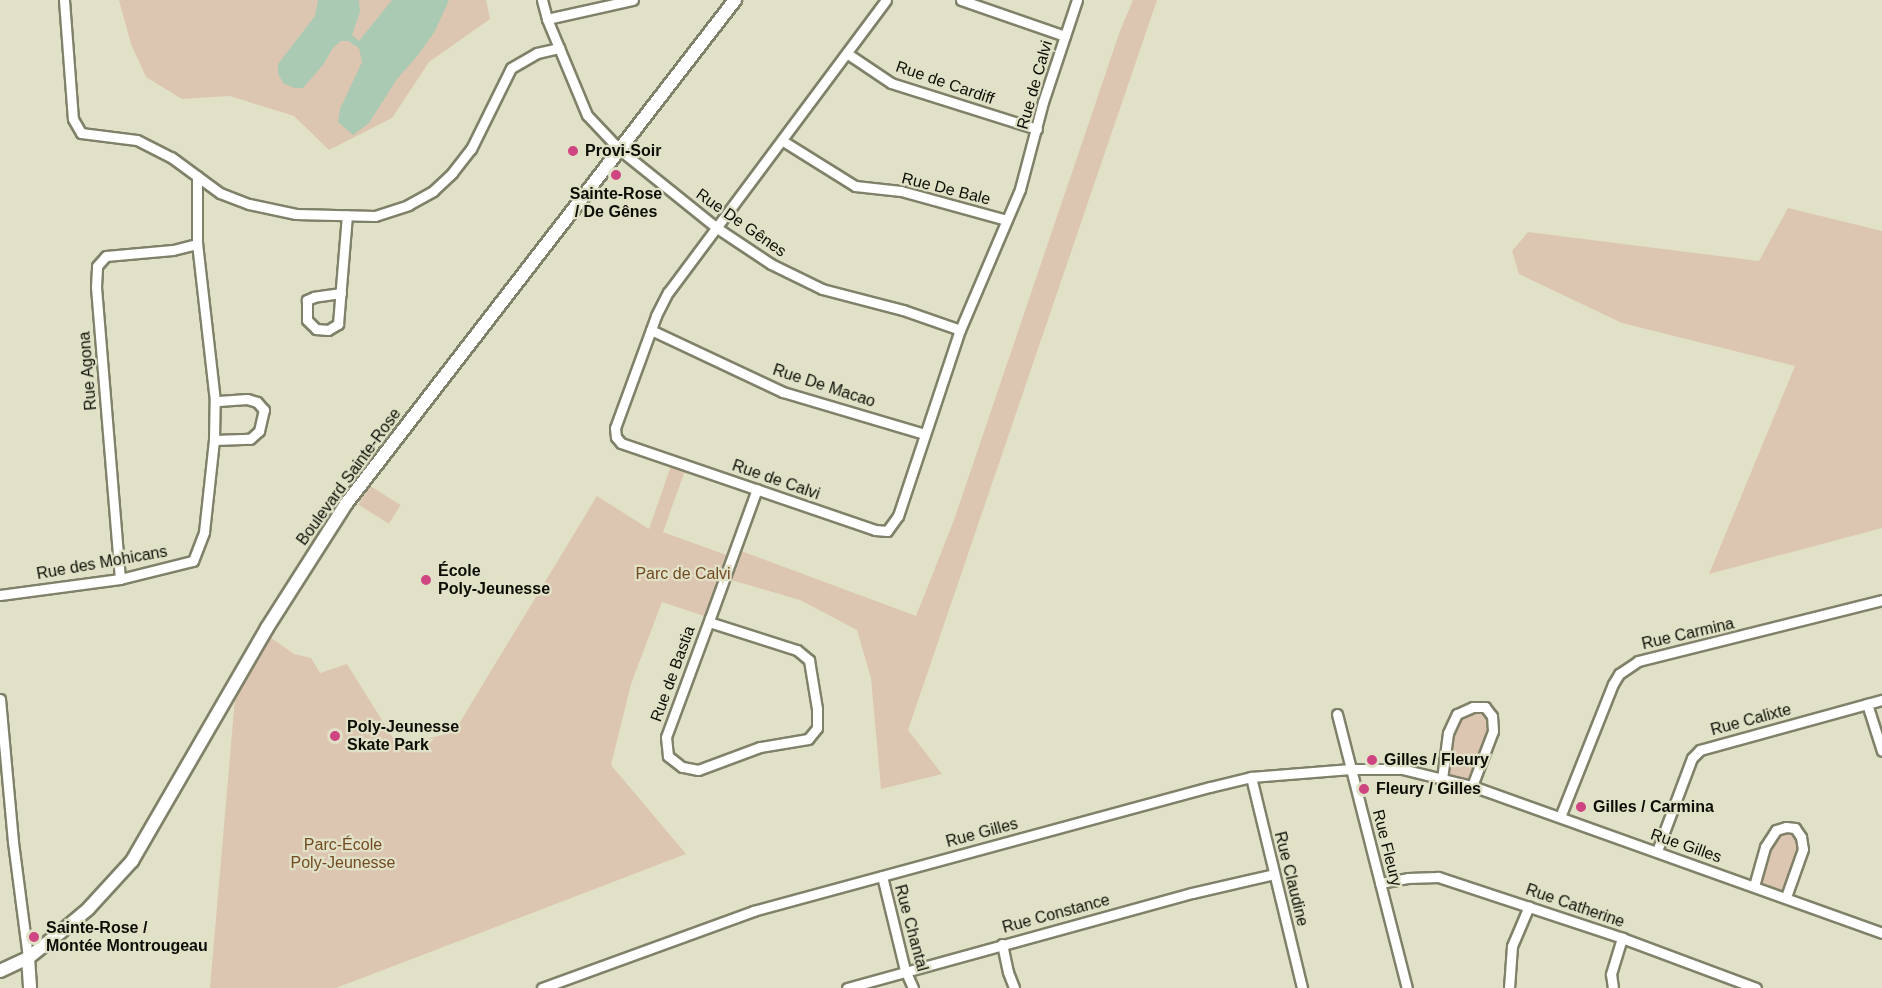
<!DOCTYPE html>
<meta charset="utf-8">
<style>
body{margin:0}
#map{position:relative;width:1882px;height:988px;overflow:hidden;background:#e1e1c7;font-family:Helvetica,sans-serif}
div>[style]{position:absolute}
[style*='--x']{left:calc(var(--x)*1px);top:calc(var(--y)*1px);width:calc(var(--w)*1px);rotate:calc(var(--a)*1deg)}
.green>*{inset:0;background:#ddc6b1;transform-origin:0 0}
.water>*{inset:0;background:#abcab3}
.roads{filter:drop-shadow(2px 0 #808169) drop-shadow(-2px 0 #808169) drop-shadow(0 2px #808169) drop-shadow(0 -2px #808169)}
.minor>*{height:9px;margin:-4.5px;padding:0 4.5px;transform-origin:4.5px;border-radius:4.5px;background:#fff}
.tertiary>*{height:12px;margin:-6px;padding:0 6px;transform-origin:6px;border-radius:6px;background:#fff}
.dots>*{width:16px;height:16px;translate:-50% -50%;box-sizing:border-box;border:3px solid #e1e1c7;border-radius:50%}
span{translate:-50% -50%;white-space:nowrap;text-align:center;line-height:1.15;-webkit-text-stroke:4.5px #e1e1c7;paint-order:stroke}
.street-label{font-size:16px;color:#0d0d05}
.poi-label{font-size:16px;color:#0d0d05;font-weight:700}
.left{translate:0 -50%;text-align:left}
.park-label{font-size:16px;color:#734b23}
</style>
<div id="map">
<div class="green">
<i style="clip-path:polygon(119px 0,486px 0,490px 19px,429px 62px,392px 118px,329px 150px,294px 116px,230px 96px,182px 99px,146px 77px,131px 44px)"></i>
<i style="clip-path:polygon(1133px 0,1157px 0,908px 730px,942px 774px,881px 789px,871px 678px,857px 630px,800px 600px,731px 580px,741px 551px,916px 616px,954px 520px,1120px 31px)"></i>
<i style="clip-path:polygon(1788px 208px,1882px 231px,1882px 528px,1709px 574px,1795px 366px,1622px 323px,1519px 274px,1512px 251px,1528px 232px,1759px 261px)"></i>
<i style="clip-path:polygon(673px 460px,687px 465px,663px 532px,732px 557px,710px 618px,662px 602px,631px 684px,611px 765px,686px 854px,336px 988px,210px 988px,235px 698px,270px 637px,294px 654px,311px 658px,320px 673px,347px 664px,398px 746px,454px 732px,597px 496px,649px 529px)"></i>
<i style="left:370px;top:486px;width:36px;height:22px;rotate:32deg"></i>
<i style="clip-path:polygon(1485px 707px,1493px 731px,1472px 786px,1442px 779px,1448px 733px,1457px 714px)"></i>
<i style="clip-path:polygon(1795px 828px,1803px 849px,1786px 897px,1754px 886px,1776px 830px)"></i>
</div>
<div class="water">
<i style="clip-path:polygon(318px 0,359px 0,360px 12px,352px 35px,359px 41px,392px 0,449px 0,435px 31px,419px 54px,397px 79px,369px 123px,353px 135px,338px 122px,340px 109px,362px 62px,359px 48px,348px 41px,341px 41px,333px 48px,323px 65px,303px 88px,294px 88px,283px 83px,278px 73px,278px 64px,315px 16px)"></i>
</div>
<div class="roads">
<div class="minor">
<i style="--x:64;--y:0;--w:119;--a:85.7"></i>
<i style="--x:73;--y:119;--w:16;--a:60"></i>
<i style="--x:81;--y:133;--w:56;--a:7.1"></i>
<i style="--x:137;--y:140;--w:38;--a:27"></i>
<i style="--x:171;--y:157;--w:61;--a:36.3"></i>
<i style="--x:220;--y:193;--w:31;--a:21"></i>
<i style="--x:249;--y:204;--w:48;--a:12"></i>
<i style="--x:296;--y:214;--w:79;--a:1.5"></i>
<i style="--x:375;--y:216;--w:35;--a:-18"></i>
<i style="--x:408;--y:205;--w:29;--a:-29"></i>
<i style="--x:433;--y:191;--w:26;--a:-43"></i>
<i style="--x:452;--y:173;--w:31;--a:-52"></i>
<i style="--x:471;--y:149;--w:90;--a:-63.7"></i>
<i style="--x:511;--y:68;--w:30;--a:-30"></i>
<i style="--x:537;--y:53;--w:23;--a:-13"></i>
<i style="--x:542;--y:0;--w:20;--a:75"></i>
<i style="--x:547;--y:19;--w:104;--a:67.4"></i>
<i style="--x:587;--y:115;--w:48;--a:46.7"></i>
<i style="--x:620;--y:150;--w:124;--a:38.8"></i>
<i style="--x:717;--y:228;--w:65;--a:33.7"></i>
<i style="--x:771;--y:264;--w:57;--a:26.1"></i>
<i style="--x:822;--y:289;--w:84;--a:14.5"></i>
<i style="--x:903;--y:310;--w:60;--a:19.3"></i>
<i style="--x:886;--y:0;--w:364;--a:126.7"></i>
<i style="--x:668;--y:292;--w:27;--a:117"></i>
<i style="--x:656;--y:316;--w:119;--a:110.1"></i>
<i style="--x:615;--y:428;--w:9;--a:84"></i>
<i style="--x:616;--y:437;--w:8;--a:50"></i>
<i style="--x:621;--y:443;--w:268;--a:18.9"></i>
<i style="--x:875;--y:530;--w:12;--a:5"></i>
<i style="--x:887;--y:531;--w:19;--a:-54"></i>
<i style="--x:898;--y:516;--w:196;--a:-71.6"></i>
<i style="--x:960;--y:330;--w:153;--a:-66.9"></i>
<i style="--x:1020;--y:189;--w:90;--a:-75.2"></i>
<i style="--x:1043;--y:102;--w:108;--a:-71.6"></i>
<i style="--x:961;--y:0;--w:110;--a:19.1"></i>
<i style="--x:547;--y:19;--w:88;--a:-12.5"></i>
<i style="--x:848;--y:54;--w:52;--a:34"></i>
<i style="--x:891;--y:83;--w:153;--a:17.5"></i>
<i style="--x:783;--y:141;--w:85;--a:32"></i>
<i style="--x:855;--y:186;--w:46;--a:6.2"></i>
<i style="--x:901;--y:191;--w:109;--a:15.4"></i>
<i style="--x:341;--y:293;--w:27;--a:172"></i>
<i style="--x:314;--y:297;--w:8;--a:157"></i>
<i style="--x:307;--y:300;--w:20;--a:90"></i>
<i style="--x:307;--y:320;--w:13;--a:45"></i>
<i style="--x:316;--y:329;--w:12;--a:5"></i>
<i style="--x:328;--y:330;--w:12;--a:-31"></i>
<i style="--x:338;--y:324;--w:109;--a:-85.3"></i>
<i style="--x:651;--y:330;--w:146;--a:25.2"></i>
<i style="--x:783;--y:392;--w:148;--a:16.5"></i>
<i style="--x:214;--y:440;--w:36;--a:-2"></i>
<i style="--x:250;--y:439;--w:12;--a:-42"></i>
<i style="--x:259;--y:431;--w:22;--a:-77"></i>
<i style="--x:264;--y:410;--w:11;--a:-131"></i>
<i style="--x:257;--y:402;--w:10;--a:-163"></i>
<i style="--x:247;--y:399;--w:32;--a:176"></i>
<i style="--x:120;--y:579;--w:293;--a:-94.7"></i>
<i style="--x:96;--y:287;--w:21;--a:-87"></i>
<i style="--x:97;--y:266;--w:13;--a:-48"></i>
<i style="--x:106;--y:256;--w:67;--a:-5.1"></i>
<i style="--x:173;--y:250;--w:25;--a:-14"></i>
<i style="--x:0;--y:595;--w:121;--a:-7.6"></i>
<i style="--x:120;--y:579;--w:75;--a:-13.9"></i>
<i style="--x:193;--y:561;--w:31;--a:-69"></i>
<i style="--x:204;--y:532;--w:93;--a:-83.8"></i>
<i style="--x:214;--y:440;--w:39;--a:-89"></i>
<i style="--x:215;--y:401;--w:158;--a:-96.5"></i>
<i style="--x:197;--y:244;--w:68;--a:-90"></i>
<i style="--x:709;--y:622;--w:92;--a:17.7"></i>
<i style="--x:797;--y:650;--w:16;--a:40"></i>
<i style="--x:809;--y:660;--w:50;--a:80.7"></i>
<i style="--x:817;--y:709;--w:19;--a:90"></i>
<i style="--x:817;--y:728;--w:14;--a:129"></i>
<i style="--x:808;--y:739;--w:49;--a:170.5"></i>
<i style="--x:760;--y:747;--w:66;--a:159.6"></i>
<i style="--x:698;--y:770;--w:16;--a:-169"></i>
<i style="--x:682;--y:767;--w:18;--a:-142"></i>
<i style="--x:668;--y:756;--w:19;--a:-96"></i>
<i style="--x:666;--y:737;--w:127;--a:-69.7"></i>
<i style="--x:710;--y:618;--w:137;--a:-70"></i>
<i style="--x:0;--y:699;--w:144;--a:84.8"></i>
<i style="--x:13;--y:842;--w:117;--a:82.6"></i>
<i style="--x:1867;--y:704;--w:49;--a:72.3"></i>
<i style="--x:1337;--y:714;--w:283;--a:75.7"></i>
<i style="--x:1251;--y:777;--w:217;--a:76.4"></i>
<i style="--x:1442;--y:779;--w:46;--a:-82.6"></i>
<i style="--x:1448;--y:733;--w:21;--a:-65"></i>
<i style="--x:1457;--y:714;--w:17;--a:-24"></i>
<i style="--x:1473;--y:707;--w:12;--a:0"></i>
<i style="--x:1485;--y:707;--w:11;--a:52"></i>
<i style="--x:1492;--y:716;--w:15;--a:86"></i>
<i style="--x:1493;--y:731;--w:59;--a:110.9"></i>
<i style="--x:1560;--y:817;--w:143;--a:-68.3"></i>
<i style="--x:1613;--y:684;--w:12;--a:-59"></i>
<i style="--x:1619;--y:674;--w:23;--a:-34"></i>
<i style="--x:1638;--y:661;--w:252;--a:-14"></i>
<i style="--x:1657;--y:851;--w:99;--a:-69.4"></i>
<i style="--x:1692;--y:758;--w:11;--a:-45"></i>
<i style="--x:1700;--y:750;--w:189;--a:-15.4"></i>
<i style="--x:882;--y:876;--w:97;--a:76.3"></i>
<i style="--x:905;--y:970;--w:20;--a:66"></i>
<i style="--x:1380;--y:883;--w:28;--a:-10"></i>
<i style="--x:1408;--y:878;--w:30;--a:-2"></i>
<i style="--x:1438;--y:877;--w:194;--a:18.3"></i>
<i style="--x:1622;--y:938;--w:143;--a:20.5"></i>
<i style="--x:1754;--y:886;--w:41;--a:-74.2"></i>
<i style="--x:1765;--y:847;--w:20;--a:-57"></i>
<i style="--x:1776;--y:830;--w:10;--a:-17"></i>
<i style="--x:1786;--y:827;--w:9;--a:6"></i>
<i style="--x:1795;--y:828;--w:11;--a:56"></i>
<i style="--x:1801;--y:837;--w:12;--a:81"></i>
<i style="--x:1803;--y:849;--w:51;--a:109.5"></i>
<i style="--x:1002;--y:944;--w:29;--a:78"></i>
<i style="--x:1008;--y:972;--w:17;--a:69"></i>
<i style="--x:542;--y:988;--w:225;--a:-20"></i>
<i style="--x:753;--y:911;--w:474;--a:-15.2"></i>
<i style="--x:1210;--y:787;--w:42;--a:-13.7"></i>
<i style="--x:1251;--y:777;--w:100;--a:-4.6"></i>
<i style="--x:1351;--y:769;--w:51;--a:0"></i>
<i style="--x:1402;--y:769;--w:72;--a:13.7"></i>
<i style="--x:1472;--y:786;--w:436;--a:19.7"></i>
<i style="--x:847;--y:988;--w:358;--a:-15.4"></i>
<i style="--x:1192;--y:893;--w:84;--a:-13"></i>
<i style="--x:1509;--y:988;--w:42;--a:-85.9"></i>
<i style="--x:1512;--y:946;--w:43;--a:-67"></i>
<i style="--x:1613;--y:988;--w:14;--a:-98"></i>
<i style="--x:1611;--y:974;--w:38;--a:-73"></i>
</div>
<div class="tertiary">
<i style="--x:28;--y:958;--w:30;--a:86"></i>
<i style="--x:0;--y:971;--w:31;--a:-25"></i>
<i style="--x:28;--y:958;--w:43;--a:-38.5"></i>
<i style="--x:62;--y:931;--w:35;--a:-40"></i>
<i style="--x:89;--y:908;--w:64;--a:-47.5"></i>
<i style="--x:132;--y:861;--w:269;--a:-59.9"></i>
<i style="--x:267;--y:628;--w:147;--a:-57.5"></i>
<i style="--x:346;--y:504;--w:637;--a:-52.34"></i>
</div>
</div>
<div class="dots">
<i style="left:573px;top:151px;background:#ce4581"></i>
<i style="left:616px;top:175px;background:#ce4581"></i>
<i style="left:426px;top:580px;background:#ce4581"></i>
<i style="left:335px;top:736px;background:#ce4581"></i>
<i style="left:1372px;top:760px;background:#ce4581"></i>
<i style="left:1364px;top:789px;background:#ce4581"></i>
<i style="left:1581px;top:807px;background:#ce4581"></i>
<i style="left:34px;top:937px;background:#ce4581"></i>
</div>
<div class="street-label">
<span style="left:945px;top:83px;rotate:19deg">Rue de Cardiff</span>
<span style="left:1035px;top:85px;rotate:-74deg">Rue de Calvi</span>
<span style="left:946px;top:189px;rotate:14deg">Rue De Bale</span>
<span style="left:741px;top:223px;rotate:35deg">Rue De Gênes</span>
<span style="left:88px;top:371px;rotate:-95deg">Rue Agona</span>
<span style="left:824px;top:386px;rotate:18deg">Rue De Macao</span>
<span style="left:349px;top:477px;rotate:-54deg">Boulevard Sainte-Rose</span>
<span style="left:776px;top:480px;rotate:19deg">Rue de Calvi</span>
<span style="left:102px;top:563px;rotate:-10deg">Rue des Mohicans</span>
<span style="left:1688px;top:634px;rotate:-13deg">Rue Carmina</span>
<span style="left:673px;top:674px;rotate:-70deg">Rue de Bastia</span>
<span style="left:1751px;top:720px;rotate:-15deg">Rue Calixte</span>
<span style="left:982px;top:833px;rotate:-15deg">Rue Gilles</span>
<span style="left:1686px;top:846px;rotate:19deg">Rue Gilles</span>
<span style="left:1387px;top:848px;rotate:76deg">Rue Fleury</span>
<span style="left:1291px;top:879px;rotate:76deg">Rue Claudine</span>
<span style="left:1575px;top:906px;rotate:19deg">Rue Catherine</span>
<span style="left:1056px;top:914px;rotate:-15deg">Rue Constance</span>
<span style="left:911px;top:928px;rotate:75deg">Rue Chantal</span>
</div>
<div class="poi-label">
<span class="left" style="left:585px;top:151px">Provi-Soir</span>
<span style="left:616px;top:203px">Sainte-Rose<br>/ De Gênes</span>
<span class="left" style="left:438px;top:580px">École<br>Poly-Jeunesse</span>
<span class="left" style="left:347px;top:736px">Poly-Jeunesse<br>Skate Park</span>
<span class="left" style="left:1384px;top:760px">Gilles / Fleury</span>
<span class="left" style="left:1376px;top:789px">Fleury / Gilles</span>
<span class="left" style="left:1593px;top:807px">Gilles / Carmina</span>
<span class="left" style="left:46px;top:937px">Sainte-Rose /<br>Montée Montrougeau</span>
</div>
<div class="park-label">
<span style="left:683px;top:574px">Parc de Calvi</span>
<span style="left:343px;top:854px">Parc-École<br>Poly-Jeunesse</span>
</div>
</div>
